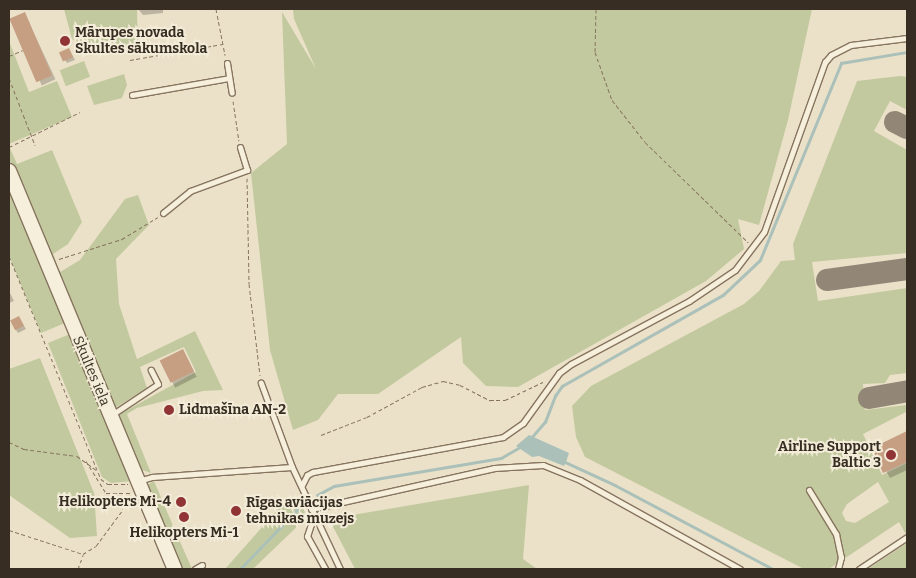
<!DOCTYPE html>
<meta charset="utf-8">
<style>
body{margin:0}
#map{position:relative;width:916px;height:578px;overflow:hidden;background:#ebe1c9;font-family:Bitter,serif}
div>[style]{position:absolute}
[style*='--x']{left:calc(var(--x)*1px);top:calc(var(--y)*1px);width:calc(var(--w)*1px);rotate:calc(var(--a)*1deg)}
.green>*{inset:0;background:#c3c99e;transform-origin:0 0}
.water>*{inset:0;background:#aac0b9}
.shadow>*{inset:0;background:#0003;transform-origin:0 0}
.stream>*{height:2.5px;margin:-1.25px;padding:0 1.25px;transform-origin:1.25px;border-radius:1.25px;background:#aac0b9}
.taxiway>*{height:22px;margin:-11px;padding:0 11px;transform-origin:11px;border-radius:11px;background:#928776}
.building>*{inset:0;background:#c69f83;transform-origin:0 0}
.path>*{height:1px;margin-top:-0.5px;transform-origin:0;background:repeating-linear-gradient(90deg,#86745f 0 4px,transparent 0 6.5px)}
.roads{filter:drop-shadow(1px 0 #86745f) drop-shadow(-1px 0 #86745f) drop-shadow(0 1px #86745f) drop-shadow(0 -1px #86745f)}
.lane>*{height:5px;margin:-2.5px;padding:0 2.5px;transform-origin:2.5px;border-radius:2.5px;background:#f6efdc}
.secondary>*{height:14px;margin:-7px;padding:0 7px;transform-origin:7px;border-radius:7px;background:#f6efdc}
.dots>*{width:14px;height:14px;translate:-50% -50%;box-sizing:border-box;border:2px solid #f3ecd8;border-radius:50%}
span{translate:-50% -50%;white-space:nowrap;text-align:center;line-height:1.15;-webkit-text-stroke:4px #f3ecd8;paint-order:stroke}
.poi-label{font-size:14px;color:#382d22;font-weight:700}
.left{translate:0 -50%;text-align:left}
.right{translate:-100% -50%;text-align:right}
.street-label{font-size:14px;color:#382d22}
.frame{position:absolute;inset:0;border:10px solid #382d22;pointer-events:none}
</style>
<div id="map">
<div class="green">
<i style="clip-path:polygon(64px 9px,137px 9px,138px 51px,102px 53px,72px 39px)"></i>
<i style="clip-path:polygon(293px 9px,812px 9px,788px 120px,759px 225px,738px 219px,744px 249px,706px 281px,518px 387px,486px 386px,463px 363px,461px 337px,378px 394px,338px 394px,318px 420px,293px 430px,270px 350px,251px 173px,287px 144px,282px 12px,316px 69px,294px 19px)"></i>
<i style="clip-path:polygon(9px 41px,29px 92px,57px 81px,72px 117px,9px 144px)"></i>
<i style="left:84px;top:61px;width:17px;height:26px;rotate:69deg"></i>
<i style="clip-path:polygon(124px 74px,127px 85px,122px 98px,94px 105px,87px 86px)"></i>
<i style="clip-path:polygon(evenodd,900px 76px,907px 77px,907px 110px,890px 101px,874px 131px,907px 150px,907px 253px,812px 262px,818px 301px,907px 288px,907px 373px,890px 375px,885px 383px,863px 384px,865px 410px,906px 405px,906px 412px,863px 434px,882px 475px,907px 463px,907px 532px,905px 533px,899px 522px,829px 569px,804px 569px,585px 457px,576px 437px,572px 406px,591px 386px,744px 304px,759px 291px,781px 261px,795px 260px,793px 244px,857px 81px,900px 76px,878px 482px,889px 502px,855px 523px,846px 521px,842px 513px,847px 504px,878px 482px)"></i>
<i style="clip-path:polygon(9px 146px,17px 164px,52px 150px,82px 222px,68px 244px,53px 254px,60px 272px,80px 260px,125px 199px,138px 195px,149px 225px,116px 259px,119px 304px,137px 359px,195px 331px,223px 390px,203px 391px,137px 408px,127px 414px,151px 473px,139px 469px,118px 415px,196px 372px,184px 347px,140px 367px,147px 388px,115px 408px,20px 191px,9px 161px)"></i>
<i style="clip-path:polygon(9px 190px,65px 323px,41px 333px,9px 256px)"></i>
<i style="clip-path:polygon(70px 334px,132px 481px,111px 483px,102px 477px,48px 343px)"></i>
<i style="clip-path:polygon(40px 358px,94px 493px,97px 536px,70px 538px,9px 495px,9px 369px)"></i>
<i style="clip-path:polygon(154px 481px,168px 514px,192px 569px,180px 569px,147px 485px)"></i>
<i style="clip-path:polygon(529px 485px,523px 559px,537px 569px,355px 569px,329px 519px)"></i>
<i style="clip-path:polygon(295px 497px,303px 505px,306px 518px,253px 569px,225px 569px,279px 508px)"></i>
<i style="clip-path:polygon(907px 543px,907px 569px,868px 569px)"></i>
</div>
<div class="water">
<i style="clip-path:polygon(529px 435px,569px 453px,566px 462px,564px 466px,539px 456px,532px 457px,516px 446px)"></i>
</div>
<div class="shadow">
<i style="clip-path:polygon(138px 9px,163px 9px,163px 13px,143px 15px)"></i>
<i style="left:25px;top:14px;width:72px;height:15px;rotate:65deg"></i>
<i style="clip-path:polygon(69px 49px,75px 60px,67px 63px,61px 53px)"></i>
<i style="clip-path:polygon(9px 291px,14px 301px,9px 303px)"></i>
<i style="clip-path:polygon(19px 318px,26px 329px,18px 333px,16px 330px)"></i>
<i style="left:183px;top:350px;width:30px;height:24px;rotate:63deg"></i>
<i style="clip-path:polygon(907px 432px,907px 470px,890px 478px,873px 448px)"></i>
</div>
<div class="stream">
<i style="--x:530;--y:439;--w:23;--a:-49"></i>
<i style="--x:545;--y:422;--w:28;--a:-69"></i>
<i style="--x:555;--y:396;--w:12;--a:-55"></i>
<i style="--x:562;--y:386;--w:185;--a:-29.5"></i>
<i style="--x:723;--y:295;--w:51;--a:-43.4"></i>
<i style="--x:760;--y:260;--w:213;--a:-67.6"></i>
<i style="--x:841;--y:63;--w:67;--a:-9.5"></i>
<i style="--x:565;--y:462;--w:55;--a:24.7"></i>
<i style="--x:615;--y:485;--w:179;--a:28"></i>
<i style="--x:317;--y:495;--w:19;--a:-28"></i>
<i style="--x:334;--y:486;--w:169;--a:-9.5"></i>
<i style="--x:501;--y:458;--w:22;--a:-30"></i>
<i style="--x:240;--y:569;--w:85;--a:-46"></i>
</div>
<div class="taxiway">
<i style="--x:895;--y:122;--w:13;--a:27"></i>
<i style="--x:827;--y:280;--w:81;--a:-7.8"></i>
<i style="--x:869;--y:398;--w:39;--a:-10"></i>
</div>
<div class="building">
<i style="left:25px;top:12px;width:69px;height:17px;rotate:67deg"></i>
<i style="left:69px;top:48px;width:10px;height:11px;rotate:66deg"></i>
<i style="left:19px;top:316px;width:11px;height:10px;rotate:63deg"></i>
<i style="left:183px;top:349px;width:25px;height:26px;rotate:64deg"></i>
<i style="clip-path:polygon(907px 431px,907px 462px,883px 473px,872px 448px)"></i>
</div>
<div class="path">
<i style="--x:216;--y:9;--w:47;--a:78.9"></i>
<i style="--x:596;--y:9;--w:43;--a:91.3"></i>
<i style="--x:595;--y:52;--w:51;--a:70.5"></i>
<i style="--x:612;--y:100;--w:53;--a:51.8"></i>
<i style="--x:645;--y:142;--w:144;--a:44.2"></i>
<i style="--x:9;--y:56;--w:15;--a:-23"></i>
<i style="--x:130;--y:60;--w:94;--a:-9.8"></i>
<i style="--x:9;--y:78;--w:72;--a:68.8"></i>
<i style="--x:233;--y:101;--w:40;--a:81.5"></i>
<i style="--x:9;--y:147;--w:79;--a:-26.2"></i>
<i style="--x:247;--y:178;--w:106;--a:88.9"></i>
<i style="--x:249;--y:284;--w:92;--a:83.1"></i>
<i style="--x:9;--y:256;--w:241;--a:67.6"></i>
<i style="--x:101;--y:479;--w:9;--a:36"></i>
<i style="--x:108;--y:484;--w:20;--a:0"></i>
<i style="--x:59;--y:259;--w:66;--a:-17.6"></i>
<i style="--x:122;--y:239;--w:42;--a:-31.4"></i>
<i style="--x:321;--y:435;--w:49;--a:-21.4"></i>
<i style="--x:367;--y:417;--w:63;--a:-28.6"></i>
<i style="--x:422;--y:387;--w:22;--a:-16"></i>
<i style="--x:443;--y:381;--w:17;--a:13"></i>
<i style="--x:460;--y:385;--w:34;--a:27"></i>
<i style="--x:490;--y:400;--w:15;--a:0"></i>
<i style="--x:505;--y:400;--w:42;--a:-25.3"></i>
<i style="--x:9;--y:442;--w:17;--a:25"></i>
<i style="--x:24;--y:449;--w:53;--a:7.5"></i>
<i style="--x:77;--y:456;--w:24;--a:36"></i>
<i style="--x:86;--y:461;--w:38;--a:58"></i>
<i style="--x:106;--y:493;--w:25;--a:0"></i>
<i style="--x:9;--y:530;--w:78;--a:18"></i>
<i style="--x:83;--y:554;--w:15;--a:-32"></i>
<i style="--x:96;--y:546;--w:62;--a:-53.5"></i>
<i style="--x:78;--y:569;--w:15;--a:-70"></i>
</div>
<div class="roads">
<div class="lane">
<i style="--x:227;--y:63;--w:30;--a:81"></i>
<i style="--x:132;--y:95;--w:98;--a:-9.9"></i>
<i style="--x:163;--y:213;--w:35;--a:-39"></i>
<i style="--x:190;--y:191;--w:61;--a:-20.2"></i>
<i style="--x:247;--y:170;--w:24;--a:-107"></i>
<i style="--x:113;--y:414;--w:54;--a:-33.7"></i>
<i style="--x:158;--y:384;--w:16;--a:-117"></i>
<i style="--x:292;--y:467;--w:113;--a:64.8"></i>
<i style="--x:138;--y:481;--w:15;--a:-16"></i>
<i style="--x:152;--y:477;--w:140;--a:-4.1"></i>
<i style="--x:292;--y:467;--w:90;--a:-110.3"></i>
<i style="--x:302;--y:485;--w:11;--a:-63"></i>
<i style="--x:307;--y:475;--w:7;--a:-27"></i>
<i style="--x:313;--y:472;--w:193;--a:-10.4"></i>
<i style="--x:503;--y:437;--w:24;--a:-35"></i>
<i style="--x:523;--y:423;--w:62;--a:-54.2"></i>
<i style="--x:559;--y:373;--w:15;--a:-37"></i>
<i style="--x:571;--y:364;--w:134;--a:-28.1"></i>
<i style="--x:689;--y:301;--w:55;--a:-34"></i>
<i style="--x:735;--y:270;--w:48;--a:-52.7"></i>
<i style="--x:764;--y:232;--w:181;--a:-70.3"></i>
<i style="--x:825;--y:62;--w:9;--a:-49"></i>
<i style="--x:831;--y:55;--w:22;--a:-27"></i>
<i style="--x:851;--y:45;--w:56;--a:-7.1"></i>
<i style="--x:809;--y:490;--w:52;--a:58.5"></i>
<i style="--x:836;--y:534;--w:24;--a:78"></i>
<i style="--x:841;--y:557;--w:12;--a:104"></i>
<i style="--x:311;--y:509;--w:188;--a:-12.6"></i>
<i style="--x:494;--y:468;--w:49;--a:-3.5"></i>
<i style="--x:543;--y:465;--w:40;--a:22"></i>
<i style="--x:580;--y:480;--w:183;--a:29.1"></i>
<i style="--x:317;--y:521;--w:7;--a:153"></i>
<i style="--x:311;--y:524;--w:13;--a:108"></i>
<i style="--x:307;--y:536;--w:38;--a:61"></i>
<i style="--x:195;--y:569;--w:8;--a:-30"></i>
<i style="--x:859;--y:569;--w:58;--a:-33.7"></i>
</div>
<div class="secondary">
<i style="--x:9;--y:171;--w:431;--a:67.4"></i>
</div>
</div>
<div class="dots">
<i style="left:65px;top:41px;background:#903435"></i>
<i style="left:169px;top:410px;background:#903435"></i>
<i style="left:891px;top:455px;background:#903435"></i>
<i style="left:181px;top:502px;background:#903435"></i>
<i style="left:236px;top:511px;background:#903435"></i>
<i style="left:184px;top:517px;background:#903435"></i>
</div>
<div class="poi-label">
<span class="left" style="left:75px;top:41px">Mārupes novada<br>Skultes sākumskola</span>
<span class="left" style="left:179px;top:410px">Lidmašīna AN-2</span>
<span class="right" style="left:881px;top:455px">Airline Support<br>Baltic 3</span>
<span class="right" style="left:171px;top:502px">Helikopters Mi-4</span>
<span class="left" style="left:246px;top:511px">Rīgas aviācijas<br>tehnikas muzejs</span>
<span style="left:184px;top:533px">Helikopters Mi-1</span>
</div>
<div class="street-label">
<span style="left:91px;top:371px;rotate:67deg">Skultes iela</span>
</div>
<div class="frame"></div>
</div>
